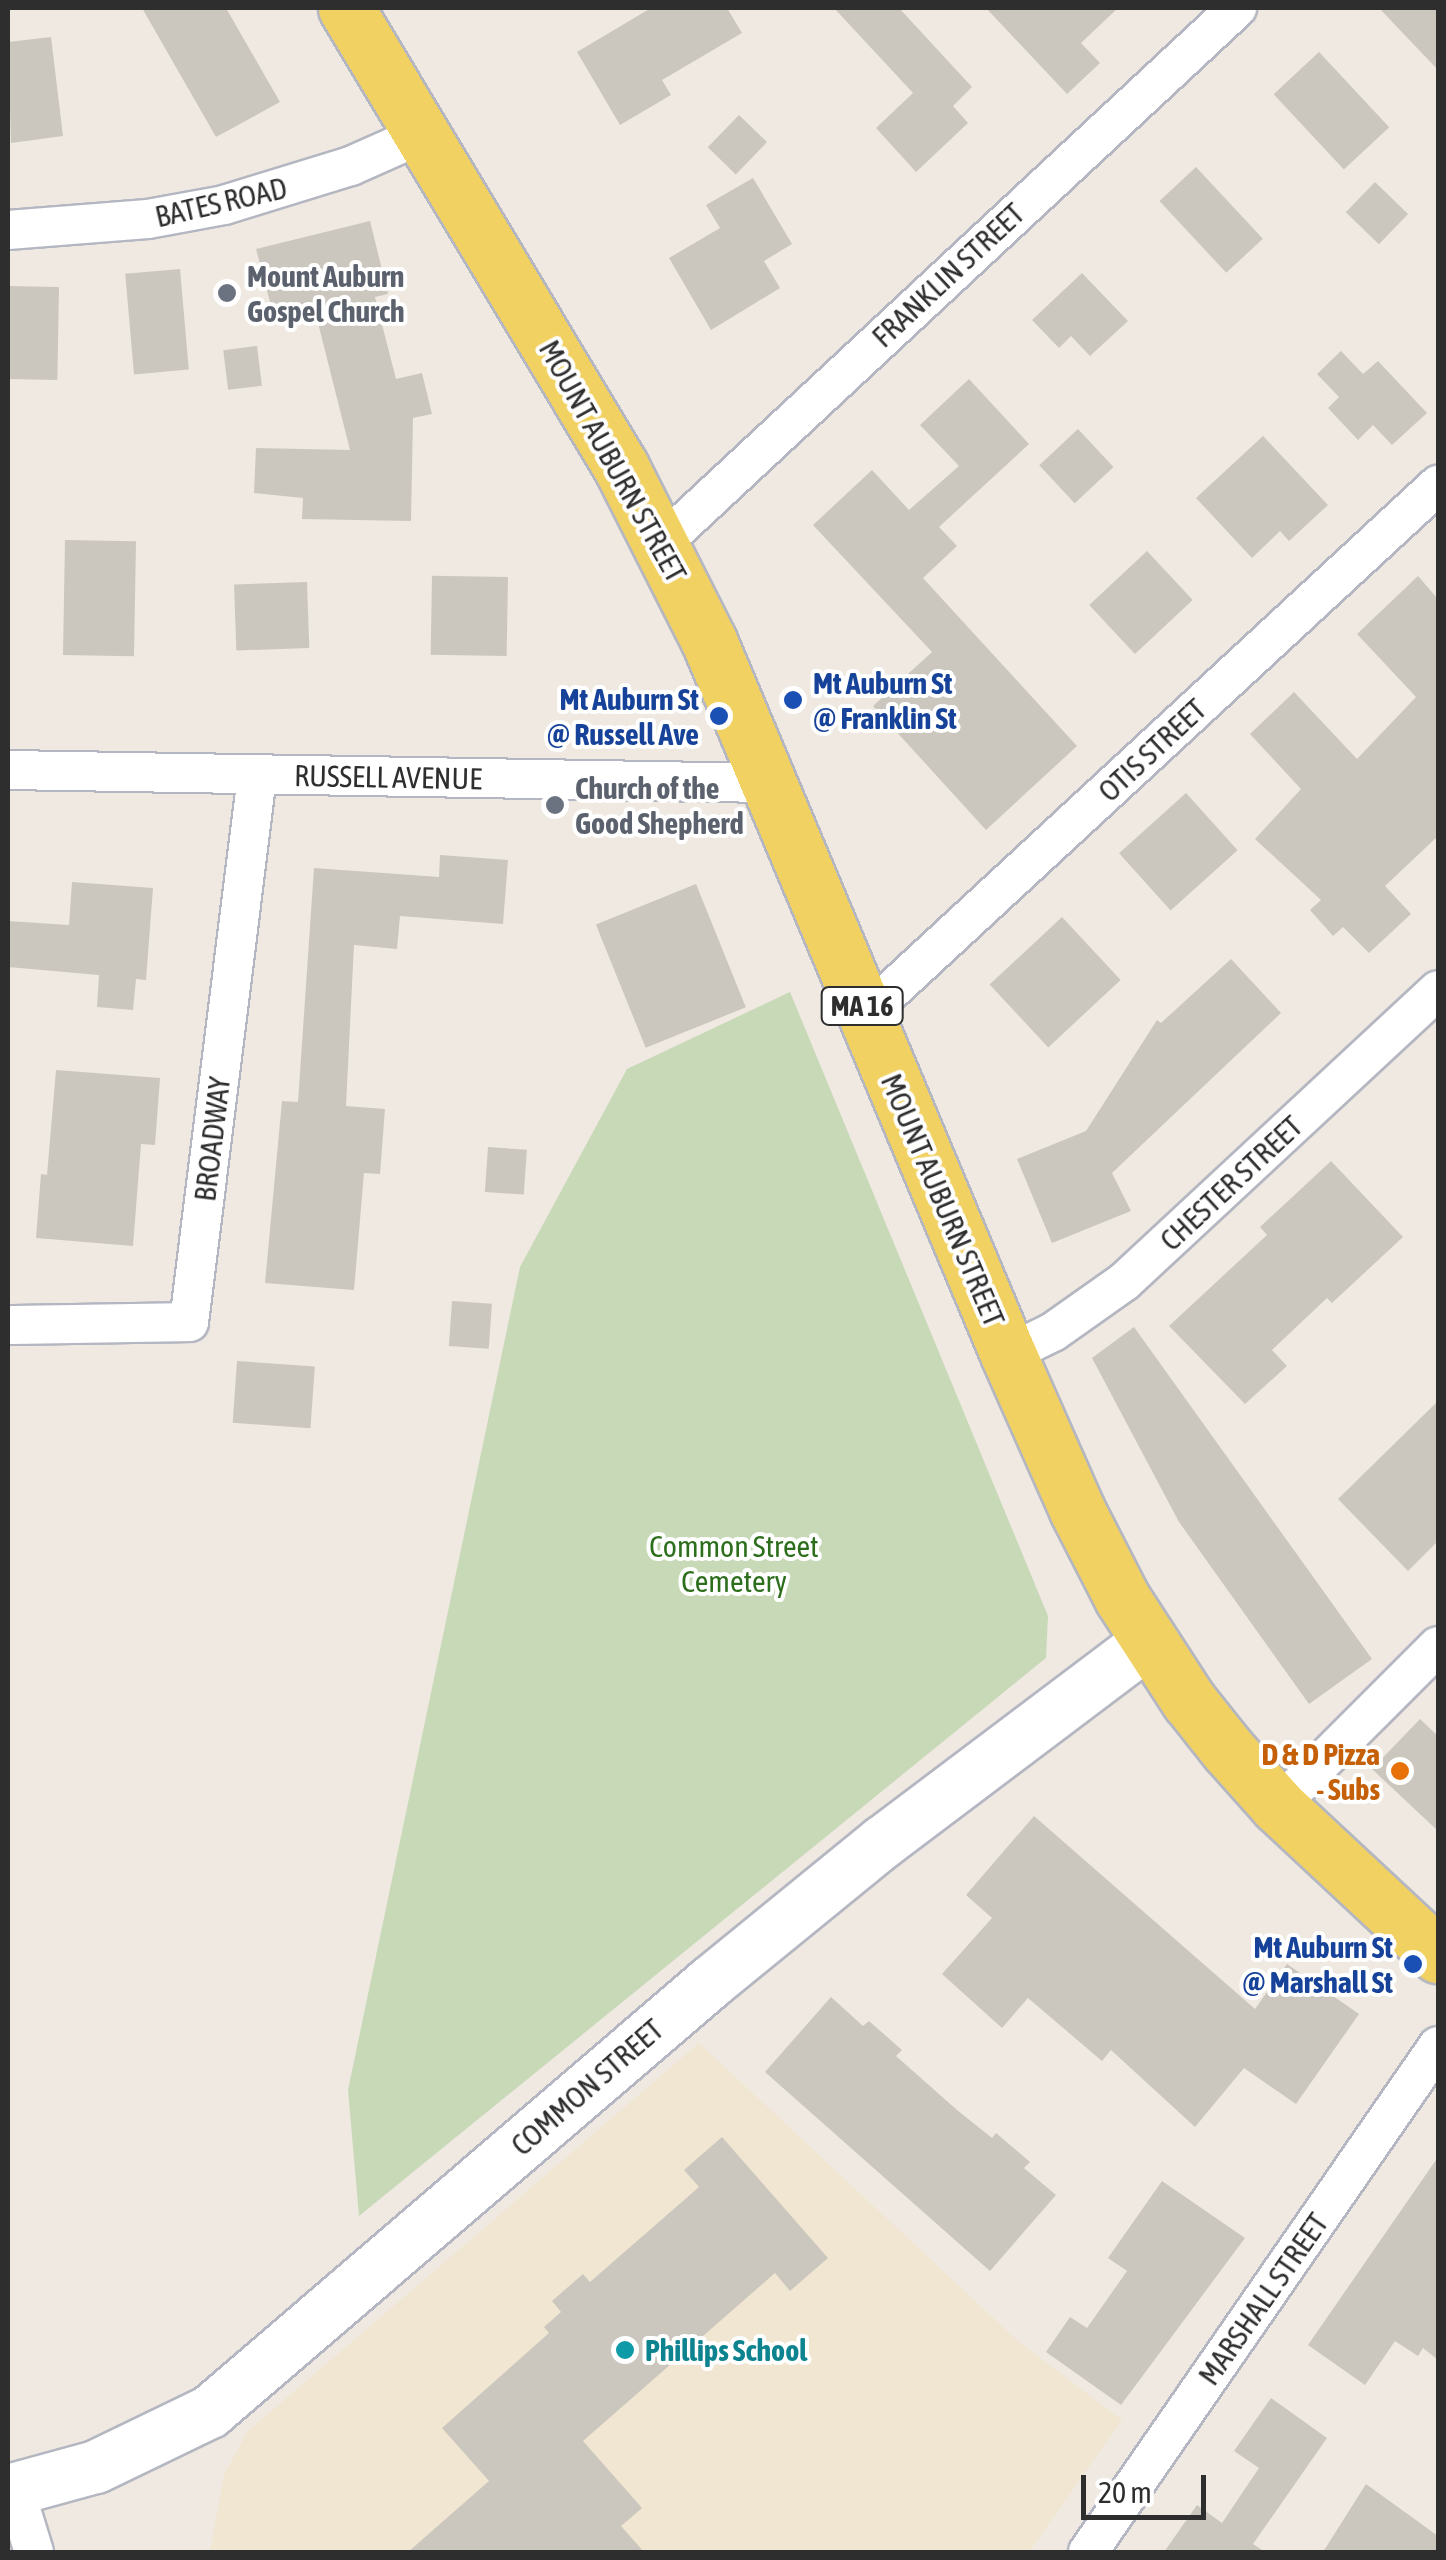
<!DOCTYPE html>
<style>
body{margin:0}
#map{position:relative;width:1446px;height:2560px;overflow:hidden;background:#efe9e1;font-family:"Asap Condensed",sans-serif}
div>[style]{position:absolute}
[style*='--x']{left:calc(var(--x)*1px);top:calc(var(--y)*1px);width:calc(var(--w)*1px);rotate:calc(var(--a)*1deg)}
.education>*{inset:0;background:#f0e6d1}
.cemetery>*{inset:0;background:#c8d9b8}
.building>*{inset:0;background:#cbc7bf;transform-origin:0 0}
.roads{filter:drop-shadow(2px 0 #b4b7c1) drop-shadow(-2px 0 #b4b7c1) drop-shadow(0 2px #b4b7c1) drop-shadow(0 -2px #b4b7c1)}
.minor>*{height:38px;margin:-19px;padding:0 19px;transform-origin:19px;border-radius:19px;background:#fff}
.secondary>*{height:52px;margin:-26px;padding:0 26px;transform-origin:26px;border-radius:26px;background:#fff}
.primary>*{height:55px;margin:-27.5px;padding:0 27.5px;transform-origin:27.5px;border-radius:27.5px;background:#f2d163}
.dots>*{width:28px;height:28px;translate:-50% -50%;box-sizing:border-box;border:5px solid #fff;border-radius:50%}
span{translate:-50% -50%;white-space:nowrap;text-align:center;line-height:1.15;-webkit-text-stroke:8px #fff;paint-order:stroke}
.shield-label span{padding:2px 8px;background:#fff;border:2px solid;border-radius:8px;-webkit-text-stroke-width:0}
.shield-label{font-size:28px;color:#2e2e2e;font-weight:700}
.street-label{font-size:30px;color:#2e2e2e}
.worship-label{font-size:30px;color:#5b616d;font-weight:700}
.left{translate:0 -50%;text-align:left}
.transit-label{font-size:30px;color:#164399;font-weight:700}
.right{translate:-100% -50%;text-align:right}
.park-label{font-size:30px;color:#2c6e1b}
.food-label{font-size:30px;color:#c56008;font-weight:700}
.culture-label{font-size:30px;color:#0d838f;font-weight:700}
.frame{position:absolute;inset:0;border:10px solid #2e2e2e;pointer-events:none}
.scale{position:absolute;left:1081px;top:2475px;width:125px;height:45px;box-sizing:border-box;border:5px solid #2e2e2e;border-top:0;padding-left:12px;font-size:30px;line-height:35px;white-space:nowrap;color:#2e2e2e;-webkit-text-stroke:8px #fff;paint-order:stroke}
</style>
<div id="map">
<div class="education">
<i style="clip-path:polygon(699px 2043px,1019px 2342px,1122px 2420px,1029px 2552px,210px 2552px,224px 2475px,247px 2432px)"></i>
</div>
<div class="cemetery">
<i style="clip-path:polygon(790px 992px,1048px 1616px,1046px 1658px,359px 2216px,348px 2090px,520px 1267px,627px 1069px)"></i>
</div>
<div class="building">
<i style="clip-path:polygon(142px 8px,226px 8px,280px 102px,216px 137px)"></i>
<i style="clip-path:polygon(651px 8px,727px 8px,742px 33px,662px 80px,671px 95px,620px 125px,577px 52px)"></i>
<i style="clip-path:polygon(834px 8px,899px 8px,972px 87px,953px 106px,968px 123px,916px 172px,876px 128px,913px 93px)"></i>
<i style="clip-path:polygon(986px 8px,1118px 8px,1081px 43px,1100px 63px,1067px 94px)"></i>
<i style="clip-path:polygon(1379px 8px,1438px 8px,1438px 70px)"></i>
<i style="clip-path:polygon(51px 37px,63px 136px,11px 143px,8px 42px)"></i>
<i style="left:1319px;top:52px;width:103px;height:62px;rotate:47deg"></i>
<i style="left:739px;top:115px;width:39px;height:45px;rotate:44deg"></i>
<i style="left:1196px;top:167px;width:98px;height:50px;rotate:47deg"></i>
<i style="clip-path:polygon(753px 178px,792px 244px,764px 261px,780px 288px,711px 330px,669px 258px,720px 228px,706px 205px)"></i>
<i style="left:1375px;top:182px;width:46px;height:42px;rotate:44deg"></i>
<i style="clip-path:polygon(370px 221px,388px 294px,375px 297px,396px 379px,422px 373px,432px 414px,413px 418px,411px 521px,302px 519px,303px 498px,254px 493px,256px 448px,350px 450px,315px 311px,275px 321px,256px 249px)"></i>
<i style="left:180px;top:269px;width:101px;height:55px;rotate:85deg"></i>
<i style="clip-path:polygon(1082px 273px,1128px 321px,1090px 356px,1071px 336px,1059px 348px,1032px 320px)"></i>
<i style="left:8px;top:286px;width:51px;height:93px;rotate:1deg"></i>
<i style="left:257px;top:346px;width:40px;height:34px;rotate:83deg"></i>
<i style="clip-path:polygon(1341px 351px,1363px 374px,1378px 361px,1427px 413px,1392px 445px,1373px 425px,1358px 440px,1328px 408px,1339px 397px,1317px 374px)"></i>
<i style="clip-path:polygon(969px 379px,1029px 444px,939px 527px,957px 546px,923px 578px,1077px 746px,986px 830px,873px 706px,932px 652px,813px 525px,872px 470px,909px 510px,959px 466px,920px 425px)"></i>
<i style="left:1078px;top:429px;width:52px;height:53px;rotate:47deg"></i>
<i style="clip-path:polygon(1263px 436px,1328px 505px,1289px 541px,1280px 531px,1252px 558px,1196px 498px)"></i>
<i style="left:65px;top:540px;width:71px;height:115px;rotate:1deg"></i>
<i style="left:1147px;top:551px;width:67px;height:79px;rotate:47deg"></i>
<i style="clip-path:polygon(1418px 576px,1438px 599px,1438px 836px,1385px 886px,1411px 914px,1369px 953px,1343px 927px,1333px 936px,1310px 910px,1321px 900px,1255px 839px,1301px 789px,1250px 734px,1294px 692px,1357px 759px,1416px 697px,1357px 634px)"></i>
<i style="left:508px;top:577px;width:79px;height:76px;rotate:91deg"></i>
<i style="left:307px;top:582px;width:66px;height:73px;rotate:88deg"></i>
<i style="left:1186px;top:793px;width:77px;height:90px;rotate:48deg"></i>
<i style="clip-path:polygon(440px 855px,508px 860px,503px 924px,400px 916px,397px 949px,354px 945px,346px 1106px,385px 1109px,380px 1174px,364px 1173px,354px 1290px,265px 1283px,282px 1101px,298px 1102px,314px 868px,439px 877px)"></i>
<i style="clip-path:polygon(72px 882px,153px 888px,146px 980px,136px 979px,133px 1010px,97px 1007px,99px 975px,8px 967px,8px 921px,69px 925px)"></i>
<i style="left:696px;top:884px;width:133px;height:108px;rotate:68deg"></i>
<i style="left:1062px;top:917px;width:86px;height:99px;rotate:47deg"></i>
<i style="clip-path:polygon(1231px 959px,1281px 1013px,1112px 1173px,1131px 1211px,1052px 1243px,1017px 1159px,1086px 1131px,1157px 1020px,1161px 1023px)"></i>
<i style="clip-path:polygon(56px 1070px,160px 1078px,155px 1145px,141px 1144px,133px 1246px,36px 1238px,41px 1174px,47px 1175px)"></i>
<i style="left:488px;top:1147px;width:39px;height:45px;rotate:4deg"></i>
<i style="clip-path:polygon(1331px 1161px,1403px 1237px,1332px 1303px,1327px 1298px,1272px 1350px,1287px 1366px,1245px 1404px,1169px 1326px,1267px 1235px,1260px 1227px)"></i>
<i style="left:452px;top:1301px;width:40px;height:45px;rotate:4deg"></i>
<i style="clip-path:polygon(1134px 1327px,1372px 1659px,1309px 1704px,1179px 1522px,1092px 1358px)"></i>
<i style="left:237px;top:1361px;width:78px;height:62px;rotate:4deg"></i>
<i style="clip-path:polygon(1438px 1401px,1438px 1541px,1408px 1571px,1338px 1499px)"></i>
<i style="clip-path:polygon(1420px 1719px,1438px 1736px,1438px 1831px,1372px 1769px)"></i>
<i style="clip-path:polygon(1034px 1816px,1255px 2009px,1287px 1964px,1359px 2014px,1296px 2104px,1244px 2068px,1195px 2127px,1111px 2050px,1102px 2061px,1028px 1998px,1002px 2028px,942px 1974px,992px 1918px,966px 1895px)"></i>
<i style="clip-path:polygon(831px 1997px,863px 2026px,869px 2021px,902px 2050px,896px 2056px,957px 2110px,992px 2138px,996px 2133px,1030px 2162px,1024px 2168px,1056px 2195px,990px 2271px,765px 2072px)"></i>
<i style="clip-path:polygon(722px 2137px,828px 2258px,790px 2291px,775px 2273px,583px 2441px,642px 2508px,621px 2526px,644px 2552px,408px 2552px,489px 2481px,442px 2428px,549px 2333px,544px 2327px,561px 2312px,552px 2301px,583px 2274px,590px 2282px,699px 2187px,684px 2170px)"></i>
<i style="clip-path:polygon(1438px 2157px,1438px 2360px,1423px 2348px,1418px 2356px,1395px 2341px,1365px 2385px,1308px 2345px)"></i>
<i style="clip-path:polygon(1162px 2181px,1245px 2238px,1121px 2405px,1046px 2352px,1070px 2317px,1087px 2328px,1127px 2271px,1108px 2258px)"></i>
<i style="clip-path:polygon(1271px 2398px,1327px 2438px,1253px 2544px,1265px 2552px,1164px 2552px,1197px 2505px,1222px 2523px,1259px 2468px,1234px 2451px)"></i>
<i style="clip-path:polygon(1366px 2484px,1438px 2536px,1438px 2552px,1323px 2552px)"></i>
</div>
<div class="roads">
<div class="minor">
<i style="--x:8;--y:230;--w:140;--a:-4.5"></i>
<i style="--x:148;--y:219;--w:77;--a:-10.4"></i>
<i style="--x:224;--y:205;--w:133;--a:-17.1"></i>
<i style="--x:351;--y:166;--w:81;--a:-24"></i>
<i style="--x:661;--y:544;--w:787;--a:-42.94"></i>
<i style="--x:8;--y:770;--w:760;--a:0.98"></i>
<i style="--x:865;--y:1015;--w:781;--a:-42.77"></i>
<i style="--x:8;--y:1325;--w:181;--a:-0.9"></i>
<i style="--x:189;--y:1322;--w:550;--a:-82.9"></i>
<i style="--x:1008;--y:1354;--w:50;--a:-26.1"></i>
<i style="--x:1053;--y:1332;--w:88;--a:-35.3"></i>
<i style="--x:1125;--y:1281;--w:427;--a:-42.9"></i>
<i style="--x:1278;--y:1806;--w:226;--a:-45"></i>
<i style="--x:15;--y:2490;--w:65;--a:73"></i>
<i style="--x:1088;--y:2552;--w:615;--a:-55.33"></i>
</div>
<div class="secondary">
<i style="--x:8;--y:2491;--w:91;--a:-15.3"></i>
<i style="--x:96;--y:2467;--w:127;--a:-25.8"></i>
<i style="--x:210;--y:2412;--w:659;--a:-40.63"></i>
<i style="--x:710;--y:1983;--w:223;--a:-39.2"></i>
<i style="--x:883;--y:1842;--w:332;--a:-37"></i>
</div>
<div class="primary">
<i style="--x:346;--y:8;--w:535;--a:59.07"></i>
<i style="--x:621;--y:467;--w:195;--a:63.2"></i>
<i style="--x:709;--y:641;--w:773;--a:67.25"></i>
<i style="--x:1008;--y:1354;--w:171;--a:66.1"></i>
<i style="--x:1077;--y:1510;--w:99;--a:62.9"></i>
<i style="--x:1122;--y:1598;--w:123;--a:57"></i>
<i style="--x:1189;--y:1701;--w:63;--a:51.5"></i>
<i style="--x:1228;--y:1750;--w:75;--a:48.2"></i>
<i style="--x:1278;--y:1806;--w:219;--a:43"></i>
</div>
</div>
<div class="dots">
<i style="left:227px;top:293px;background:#6b7280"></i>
<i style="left:793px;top:700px;background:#1a4fb4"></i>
<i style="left:719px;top:716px;background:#1a4fb4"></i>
<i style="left:555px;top:805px;background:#6b7280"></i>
<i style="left:1400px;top:1771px;background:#e8710a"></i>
<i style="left:1413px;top:1964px;background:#1a4fb4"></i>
<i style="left:625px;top:2350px;background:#0f9aa8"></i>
</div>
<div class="shield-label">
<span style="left:862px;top:1006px">MA 16</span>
</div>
<div class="street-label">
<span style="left:221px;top:202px;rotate:-13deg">BATES ROAD</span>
<span style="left:948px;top:275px;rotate:-43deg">FRANKLIN STREET</span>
<span style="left:613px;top:461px;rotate:61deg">MOUNT AUBURN STREET</span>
<span style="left:1152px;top:750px;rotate:-43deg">OTIS STREET</span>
<span style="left:388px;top:777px;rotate:1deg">RUSSELL AVENUE</span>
<span style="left:212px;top:1139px;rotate:-83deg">BROADWAY</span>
<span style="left:1231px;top:1183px;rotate:-43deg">CHESTER STREET</span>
<span style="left:943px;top:1200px;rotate:67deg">MOUNT AUBURN STREET</span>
<span style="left:587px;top:2087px;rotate:-41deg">COMMON STREET</span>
<span style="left:1263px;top:2299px;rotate:-55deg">MARSHALL STREET</span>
</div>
<div class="worship-label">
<span class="left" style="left:247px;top:293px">Mount Auburn<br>Gospel Church</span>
<span class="left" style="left:575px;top:805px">Church of the<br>Good Shepherd</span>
</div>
<div class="transit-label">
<span class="left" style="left:813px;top:700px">Mt Auburn St<br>@ Franklin St</span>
<span class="right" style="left:699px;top:716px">Mt Auburn St<br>@ Russell Ave</span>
<span class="right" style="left:1393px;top:1964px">Mt Auburn St<br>@ Marshall St</span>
</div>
<div class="park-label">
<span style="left:734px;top:1563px">Common Street<br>Cemetery</span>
</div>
<div class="food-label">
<span class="right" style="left:1380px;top:1771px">D &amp; D Pizza<br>- Subs</span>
</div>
<div class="culture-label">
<span class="left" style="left:645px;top:2350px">Phillips School</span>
</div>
<div class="frame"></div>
<div class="scale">20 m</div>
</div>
